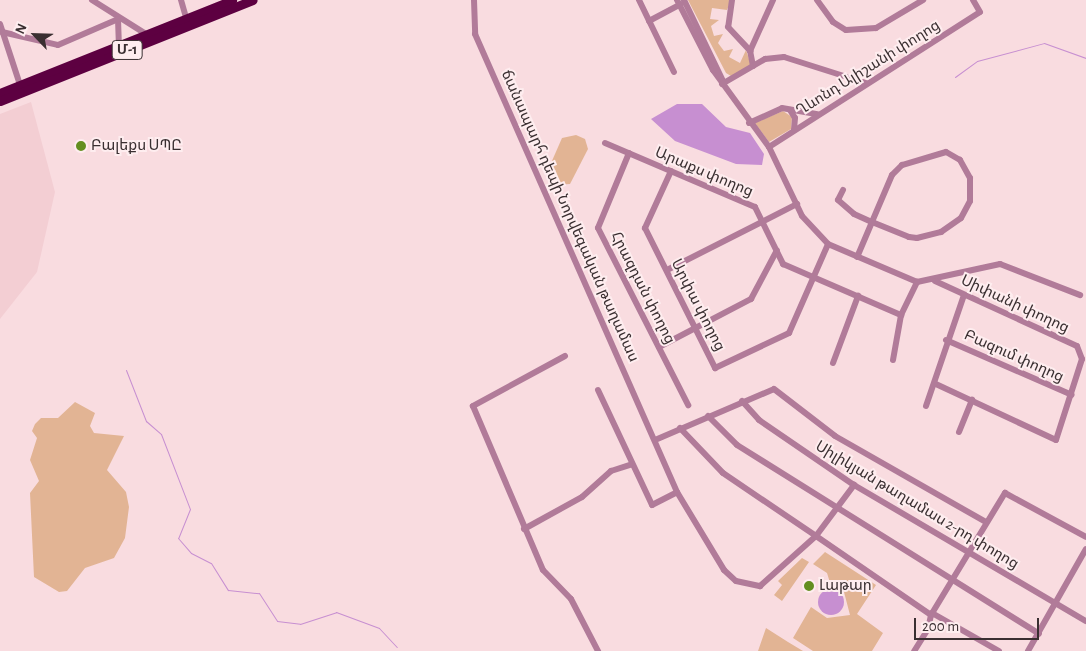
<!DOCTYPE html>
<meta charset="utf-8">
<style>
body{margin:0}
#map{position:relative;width:1086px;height:651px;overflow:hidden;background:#f9dce0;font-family:"Alegreya Sans","Noto Sans Armenian",sans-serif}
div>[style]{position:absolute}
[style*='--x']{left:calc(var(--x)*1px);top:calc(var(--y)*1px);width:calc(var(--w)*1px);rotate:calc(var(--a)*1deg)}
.built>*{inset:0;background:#f3ced3}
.green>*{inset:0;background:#e2b494}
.water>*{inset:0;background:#c78fd1}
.round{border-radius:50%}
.stream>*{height:1px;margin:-0.5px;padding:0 0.5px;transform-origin:0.5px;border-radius:0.5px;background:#c78fd1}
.minor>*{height:6px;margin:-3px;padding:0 3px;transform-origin:3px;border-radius:3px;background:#b17b99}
.highway>*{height:9px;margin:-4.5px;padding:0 4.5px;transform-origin:4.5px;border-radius:4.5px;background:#5d0041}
.dots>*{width:14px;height:14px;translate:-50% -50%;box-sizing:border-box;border:2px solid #feedef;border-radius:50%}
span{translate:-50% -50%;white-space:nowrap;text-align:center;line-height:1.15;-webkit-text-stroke:4px #feedef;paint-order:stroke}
.shield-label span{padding:1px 4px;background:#feedef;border:1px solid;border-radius:4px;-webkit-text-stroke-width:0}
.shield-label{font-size:14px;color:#3a2f31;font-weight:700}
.street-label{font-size:15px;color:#3a2f31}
.poi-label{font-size:15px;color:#3a2f31}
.left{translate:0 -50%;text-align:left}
.north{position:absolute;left:10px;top:10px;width:50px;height:50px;-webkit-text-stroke:4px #feedef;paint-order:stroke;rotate:294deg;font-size:14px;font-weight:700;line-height:20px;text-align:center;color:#3a2f31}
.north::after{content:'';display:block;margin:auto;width:18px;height:22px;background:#3a2f31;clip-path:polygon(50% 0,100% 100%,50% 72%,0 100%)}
.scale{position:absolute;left:914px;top:618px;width:125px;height:22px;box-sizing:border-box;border:2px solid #3a2f31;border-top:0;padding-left:6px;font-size:15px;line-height:18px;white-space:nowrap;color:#3a2f31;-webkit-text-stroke:4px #feedef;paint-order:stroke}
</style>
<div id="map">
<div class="built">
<i style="clip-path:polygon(31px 102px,55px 192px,37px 272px,0 319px,0 114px)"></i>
</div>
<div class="green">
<i style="clip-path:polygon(688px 0,731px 0,727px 10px,712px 8px,710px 19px,719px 20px,711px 26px,714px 36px,723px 34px,718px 43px,724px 51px,733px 49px,729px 57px,740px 63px,746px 50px,751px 65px,731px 76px,726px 73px)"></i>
<i style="clip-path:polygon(783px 111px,792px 117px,791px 129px,769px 142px,755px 123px)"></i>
<i style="clip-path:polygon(576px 135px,585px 139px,588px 149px,570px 184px,554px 185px,548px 170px,562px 138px)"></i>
<i style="clip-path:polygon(75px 402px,95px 413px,90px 426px,94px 433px,124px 436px,107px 470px,126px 492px,129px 507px,125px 538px,114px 558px,85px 568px,67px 591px,59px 592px,34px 577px,30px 493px,39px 481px,30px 460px,37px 438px,32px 431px,35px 424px,41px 418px,58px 418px)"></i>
<i style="clip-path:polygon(825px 552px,876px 585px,857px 614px,883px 633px,872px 651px,813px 651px,793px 638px,811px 607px,827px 618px,850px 615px,844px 592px,831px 586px,827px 573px,813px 564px)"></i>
<i style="clip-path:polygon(802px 558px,809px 562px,782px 601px,774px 595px,782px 585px,778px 581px)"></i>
<i style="clip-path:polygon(766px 628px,788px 642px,803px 651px,758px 651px)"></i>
</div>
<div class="water">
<i style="clip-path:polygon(677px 104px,702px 104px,726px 127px,750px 133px,764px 154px,762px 165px,736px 164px,675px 141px,651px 119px)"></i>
<i class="round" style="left:818px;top:589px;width:26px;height:26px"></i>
</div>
<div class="stream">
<i style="--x:955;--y:77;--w:27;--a:-36"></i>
<i style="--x:977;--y:61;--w:69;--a:-15"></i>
<i style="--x:1044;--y:43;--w:45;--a:19.7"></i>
<i style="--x:126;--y:370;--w:55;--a:68.6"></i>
<i style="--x:146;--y:421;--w:20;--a:41"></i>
<i style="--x:161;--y:434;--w:80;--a:68.9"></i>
<i style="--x:190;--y:509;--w:31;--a:112"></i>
<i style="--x:178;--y:538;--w:20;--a:49"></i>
<i style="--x:191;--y:553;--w:22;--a:27"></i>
<i style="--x:211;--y:563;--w:32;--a:58"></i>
<i style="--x:228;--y:590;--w:31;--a:6"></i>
<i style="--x:259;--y:593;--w:33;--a:57"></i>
<i style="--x:277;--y:621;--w:23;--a:7"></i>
<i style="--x:300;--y:624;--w:38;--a:-18"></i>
<i style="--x:336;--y:612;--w:46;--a:20.4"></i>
<i style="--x:379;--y:628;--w:26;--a:47"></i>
</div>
<div class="minor">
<i style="--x:92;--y:0;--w:64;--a:32.2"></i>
<i style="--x:181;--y:0;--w:19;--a:74"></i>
<i style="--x:474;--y:0;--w:34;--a:88"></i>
<i style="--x:475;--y:34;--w:501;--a:66.2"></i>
<i style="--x:677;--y:492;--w:91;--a:58.9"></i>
<i style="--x:724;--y:570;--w:16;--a:43"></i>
<i style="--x:736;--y:581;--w:25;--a:12"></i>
<i style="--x:760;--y:586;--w:75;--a:-41.8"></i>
<i style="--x:816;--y:536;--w:140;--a:34.5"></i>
<i style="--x:931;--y:615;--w:14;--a:102"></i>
<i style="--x:928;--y:629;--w:26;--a:122"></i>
<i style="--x:639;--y:0;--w:80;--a:64.1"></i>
<i style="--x:677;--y:0;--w:79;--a:62.8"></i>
<i style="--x:713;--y:70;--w:95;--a:54"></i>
<i style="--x:769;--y:147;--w:76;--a:64.4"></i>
<i style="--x:802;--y:216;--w:38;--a:47"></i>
<i style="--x:828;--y:244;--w:97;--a:23.1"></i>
<i style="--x:917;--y:282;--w:85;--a:-12.2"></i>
<i style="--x:1000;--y:264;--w:86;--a:21.2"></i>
<i style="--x:684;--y:0;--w:88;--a:64.3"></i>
<i style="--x:732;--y:0;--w:27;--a:98"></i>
<i style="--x:728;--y:27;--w:33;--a:47"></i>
<i style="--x:817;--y:0;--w:27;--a:54"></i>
<i style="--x:833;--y:22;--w:15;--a:32"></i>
<i style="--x:846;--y:30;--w:30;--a:-4"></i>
<i style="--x:876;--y:28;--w:55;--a:-30.8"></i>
<i style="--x:118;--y:19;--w:26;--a:88"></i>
<i style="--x:649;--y:21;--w:36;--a:-28"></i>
<i style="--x:0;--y:24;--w:64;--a:71.8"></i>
<i style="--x:2;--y:32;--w:57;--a:13.1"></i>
<i style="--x:58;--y:45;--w:65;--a:-23.4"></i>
<i style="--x:753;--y:66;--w:15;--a:-101"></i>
<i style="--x:750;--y:51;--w:56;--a:-65.7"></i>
<i style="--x:722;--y:84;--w:50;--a:-30.2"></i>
<i style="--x:765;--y:59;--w:19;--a:-6"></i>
<i style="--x:784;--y:57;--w:86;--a:17.6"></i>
<i style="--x:790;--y:110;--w:9;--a:58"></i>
<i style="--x:795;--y:118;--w:12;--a:95"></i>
<i style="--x:749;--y:123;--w:36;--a:-24"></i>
<i style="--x:782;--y:108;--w:36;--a:10"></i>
<i style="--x:605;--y:143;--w:163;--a:23.1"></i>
<i style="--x:755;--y:207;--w:64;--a:63.8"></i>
<i style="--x:783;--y:264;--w:129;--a:23.4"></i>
<i style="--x:769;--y:147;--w:250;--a:-32.6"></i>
<i style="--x:980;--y:12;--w:14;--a:-120"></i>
<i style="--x:629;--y:153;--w:81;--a:112.5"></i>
<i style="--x:598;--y:228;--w:199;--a:63"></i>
<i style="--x:671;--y:171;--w:63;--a:114.5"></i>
<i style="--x:645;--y:228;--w:157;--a:63.4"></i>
<i style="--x:715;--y:368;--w:82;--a:-25.3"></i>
<i style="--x:789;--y:333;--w:97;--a:-66.3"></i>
<i style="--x:843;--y:190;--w:11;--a:117"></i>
<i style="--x:838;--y:200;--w:21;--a:41"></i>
<i style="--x:854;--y:214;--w:20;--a:24"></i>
<i style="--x:872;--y:222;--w:40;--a:22"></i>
<i style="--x:909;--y:237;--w:8;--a:7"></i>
<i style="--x:917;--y:238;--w:25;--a:-14"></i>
<i style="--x:941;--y:232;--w:24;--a:-35"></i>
<i style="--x:961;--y:218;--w:19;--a:-62"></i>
<i style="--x:970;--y:201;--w:23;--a:-90"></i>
<i style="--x:970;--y:178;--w:21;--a:-119"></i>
<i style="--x:960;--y:160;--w:16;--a:-150"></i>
<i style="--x:946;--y:152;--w:46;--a:163.5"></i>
<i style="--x:902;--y:165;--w:14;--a:135"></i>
<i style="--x:892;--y:175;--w:51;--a:113.1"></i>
<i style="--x:872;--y:222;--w:38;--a:113"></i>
<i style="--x:667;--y:270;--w:146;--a:-26.9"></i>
<i style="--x:935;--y:281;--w:156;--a:24.6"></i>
<i style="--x:1077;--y:346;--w:14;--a:69"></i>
<i style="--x:1082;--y:359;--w:85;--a:107.8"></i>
<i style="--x:1056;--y:440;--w:132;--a:-155"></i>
<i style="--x:946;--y:340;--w:137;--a:23.6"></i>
<i style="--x:659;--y:347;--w:104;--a:-27.6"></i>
<i style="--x:751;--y:299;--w:55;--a:-62"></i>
<i style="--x:565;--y:356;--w:105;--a:151.5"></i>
<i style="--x:473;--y:406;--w:178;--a:66.9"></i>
<i style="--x:543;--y:570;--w:40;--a:46"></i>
<i style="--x:571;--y:599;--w:59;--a:62.6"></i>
<i style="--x:893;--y:360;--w:46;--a:-79.9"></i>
<i style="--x:901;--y:315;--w:37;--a:-64"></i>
<i style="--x:833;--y:363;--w:72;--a:-69.5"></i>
<i style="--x:598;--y:390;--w:127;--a:64.8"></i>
<i style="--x:652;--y:505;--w:28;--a:-27"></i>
<i style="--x:742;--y:401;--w:25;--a:48"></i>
<i style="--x:759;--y:420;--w:115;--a:34.4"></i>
<i style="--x:854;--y:485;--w:269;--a:30.4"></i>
<i style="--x:926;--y:406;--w:117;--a:-71.1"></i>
<i style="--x:708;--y:416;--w:41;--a:45"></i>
<i style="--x:737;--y:445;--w:356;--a:32"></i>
<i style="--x:680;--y:428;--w:62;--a:46.3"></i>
<i style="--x:723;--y:473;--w:112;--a:34.1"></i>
<i style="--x:816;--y:536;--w:64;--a:-53.3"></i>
<i style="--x:959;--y:432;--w:35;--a:-68"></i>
<i style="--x:655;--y:440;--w:129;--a:-23.2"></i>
<i style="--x:774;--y:389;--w:77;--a:37.6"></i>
<i style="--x:835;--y:436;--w:174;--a:29.7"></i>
<i style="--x:524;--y:529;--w:66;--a:-28.9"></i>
<i style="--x:582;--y:497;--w:39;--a:-42"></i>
<i style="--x:611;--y:471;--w:20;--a:-18"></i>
<i style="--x:932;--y:613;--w:77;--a:29.6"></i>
<i style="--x:931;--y:615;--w:143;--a:-58.8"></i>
<i style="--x:1005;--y:493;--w:92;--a:28.5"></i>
<i style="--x:1028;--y:651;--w:117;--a:-60.4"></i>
</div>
<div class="highway">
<i style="--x:0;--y:93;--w:250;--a:-21.8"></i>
<i style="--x:0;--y:101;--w:272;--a:-21.8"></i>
</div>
<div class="dots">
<i style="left:81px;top:146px;background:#638e1f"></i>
<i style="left:809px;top:586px;background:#638e1f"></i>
</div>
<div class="shield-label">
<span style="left:127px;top:50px">Մ-1</span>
</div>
<div class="street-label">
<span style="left:868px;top:68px;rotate:-32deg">Ղևոնդ Ալիշանի փողոց</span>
<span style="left:704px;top:172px;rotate:23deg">Արաքս փողոց</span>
<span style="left:570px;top:216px;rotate:66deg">ճանապարհ դեպի Նորվեգական թաղամաս</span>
<span style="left:643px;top:288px;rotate:63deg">Հրազդան փողոց</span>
<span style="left:1015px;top:304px;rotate:25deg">Սիփանի փողոց</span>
<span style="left:698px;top:305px;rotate:63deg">Արփա փողոց</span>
<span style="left:1014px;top:356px;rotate:24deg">Բազում փողոց</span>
<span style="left:917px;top:505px;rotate:31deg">Սիլիկյան թաղամաս 2-րդ փողոց</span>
</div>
<div class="poi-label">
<span class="left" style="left:91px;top:146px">Բալեքս ՍՊԸ</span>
<span class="left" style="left:819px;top:586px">Լաթար</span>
</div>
<div class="north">N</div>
<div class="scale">200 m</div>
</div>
